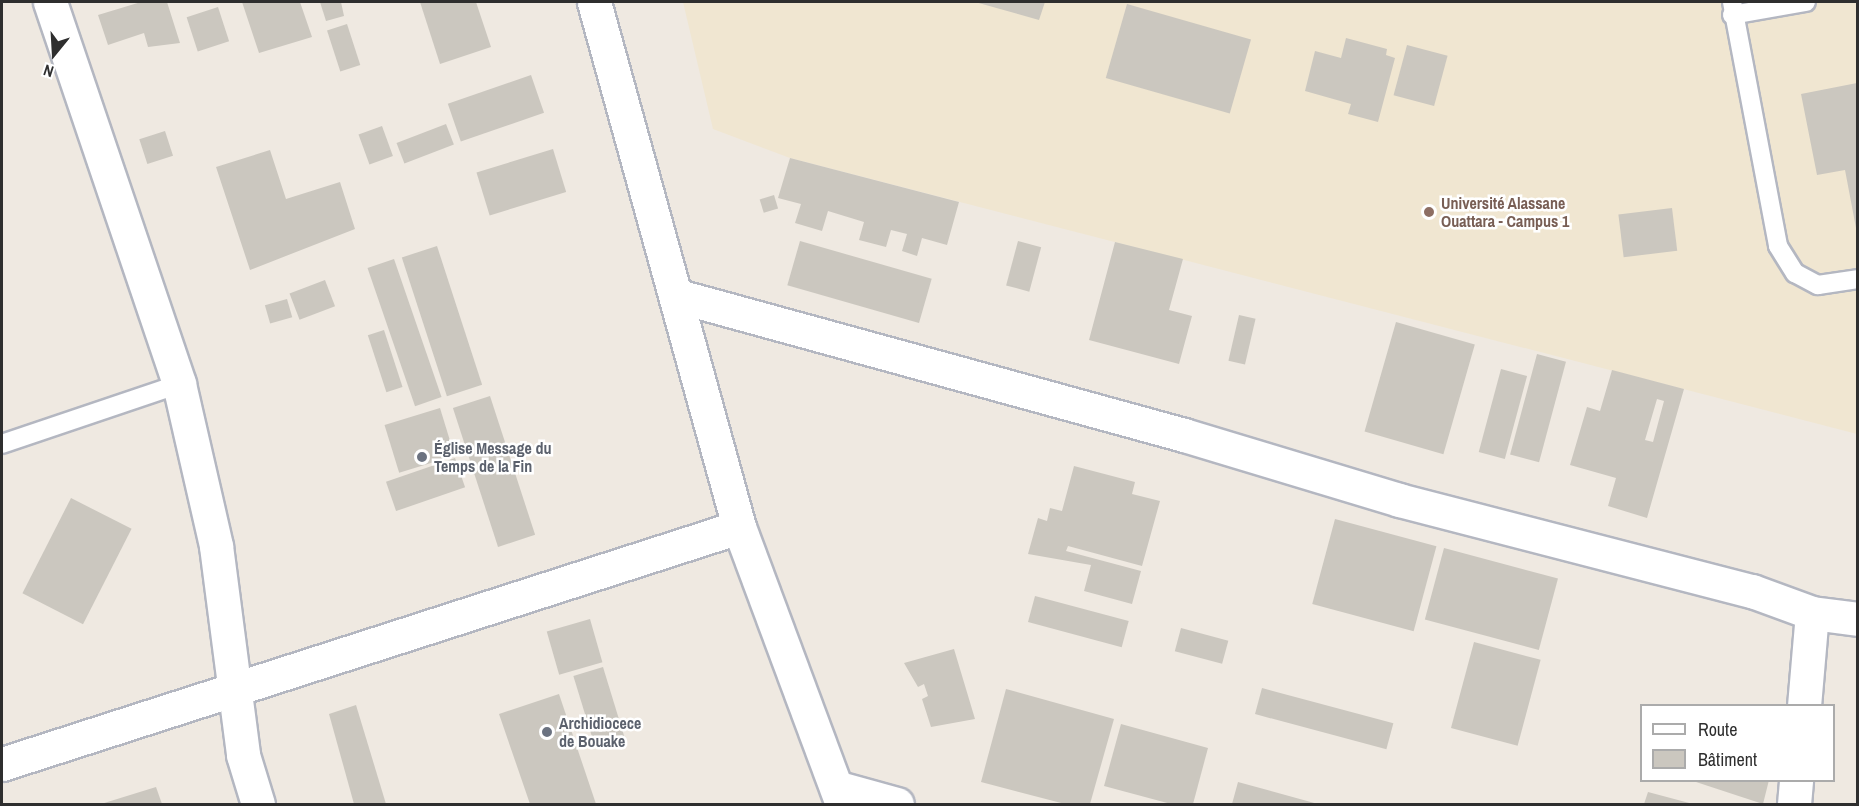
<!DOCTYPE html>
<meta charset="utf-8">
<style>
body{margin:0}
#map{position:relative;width:1859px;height:806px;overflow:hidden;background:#efe9e1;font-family:"Archivo Narrow",sans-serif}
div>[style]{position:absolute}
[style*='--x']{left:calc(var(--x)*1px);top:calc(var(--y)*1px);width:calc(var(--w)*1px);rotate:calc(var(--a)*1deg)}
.education>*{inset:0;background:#f0e6d1}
.building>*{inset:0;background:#cbc7bf;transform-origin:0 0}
.roads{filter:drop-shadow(2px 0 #b4b7c1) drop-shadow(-2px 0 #b4b7c1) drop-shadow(0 2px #b4b7c1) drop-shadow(0 -2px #b4b7c1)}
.lane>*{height:18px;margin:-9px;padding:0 9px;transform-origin:9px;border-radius:9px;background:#fff}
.street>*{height:33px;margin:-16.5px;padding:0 16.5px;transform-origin:16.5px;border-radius:16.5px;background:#fff}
.dots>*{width:16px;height:16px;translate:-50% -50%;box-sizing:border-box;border:3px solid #fff;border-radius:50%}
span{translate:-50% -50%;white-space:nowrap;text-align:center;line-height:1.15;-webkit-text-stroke:5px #fff;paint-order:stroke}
.education-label{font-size:16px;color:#785e54;font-weight:700}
.left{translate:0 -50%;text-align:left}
.worship-label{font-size:16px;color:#5b616d;font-weight:700}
.frame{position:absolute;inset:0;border:3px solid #2e2e2e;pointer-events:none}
.legend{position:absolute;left:1640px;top:704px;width:195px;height:78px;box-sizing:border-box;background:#fff;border:2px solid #ababab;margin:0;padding:8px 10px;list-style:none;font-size:18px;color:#2e2e2e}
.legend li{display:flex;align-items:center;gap:12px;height:30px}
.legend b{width:30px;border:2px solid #ababab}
.north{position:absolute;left:24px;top:24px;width:60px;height:60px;-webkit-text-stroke:4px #fff;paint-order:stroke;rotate:198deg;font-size:16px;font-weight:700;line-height:24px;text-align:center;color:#2e2e2e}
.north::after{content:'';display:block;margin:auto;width:21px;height:27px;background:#2e2e2e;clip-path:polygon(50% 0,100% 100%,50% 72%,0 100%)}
</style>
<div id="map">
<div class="education">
<i style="clip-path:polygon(683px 2px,1857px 2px,1857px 434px,790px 158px,713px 129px)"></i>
</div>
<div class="building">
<i style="clip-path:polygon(141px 2px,167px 2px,180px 43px,148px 47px,144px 33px,108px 45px,98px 15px)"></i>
<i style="clip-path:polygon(242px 2px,300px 2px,312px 37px,259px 53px)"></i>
<i style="clip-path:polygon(320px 2px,341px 2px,344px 16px,326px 21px)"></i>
<i style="clip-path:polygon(420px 2px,476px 2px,491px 47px,440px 64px)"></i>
<i style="clip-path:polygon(975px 2px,1045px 2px,1039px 20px)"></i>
<i style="left:1127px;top:4px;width:129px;height:77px;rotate:16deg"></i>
<i style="left:218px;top:7px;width:36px;height:33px;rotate:72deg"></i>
<i style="left:347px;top:24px;width:43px;height:21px;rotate:72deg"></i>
<i style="clip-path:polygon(1346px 38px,1387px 49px,1386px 55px,1395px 58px,1378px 122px,1348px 114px,1351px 104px,1305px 91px,1315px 51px,1341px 58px)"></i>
<i style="left:1407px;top:45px;width:42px;height:52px;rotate:15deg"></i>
<i style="left:531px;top:75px;width:40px;height:88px;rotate:71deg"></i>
<i style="clip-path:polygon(1857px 83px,1857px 228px,1856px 228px,1845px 170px,1817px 175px,1801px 94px)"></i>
<i style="left:446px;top:124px;width:22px;height:53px;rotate:69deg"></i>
<i style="left:382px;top:126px;width:32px;height:25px;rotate:70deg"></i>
<i style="left:165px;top:131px;width:26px;height:27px;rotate:72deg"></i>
<i style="left:553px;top:149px;width:45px;height:80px;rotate:73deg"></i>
<i style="clip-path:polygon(270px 150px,286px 199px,340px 182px,355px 229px,250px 270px,216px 167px)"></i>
<i style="clip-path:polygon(790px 158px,959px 202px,947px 245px,922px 238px,917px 256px,902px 251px,907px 234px,891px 230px,886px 247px,859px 240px,864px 222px,828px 211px,822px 231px,795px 223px,801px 204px,778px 198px)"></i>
<i style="left:774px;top:195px;width:14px;height:15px;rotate:73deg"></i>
<i style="left:1672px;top:208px;width:43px;height:54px;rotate:83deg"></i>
<i style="left:800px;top:241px;width:137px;height:46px;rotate:16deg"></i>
<i style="left:1018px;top:241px;width:24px;height:46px;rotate:15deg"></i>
<i style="clip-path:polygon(1115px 242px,1183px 259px,1169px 310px,1192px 316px,1179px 364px,1089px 340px)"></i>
<i style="left:437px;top:246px;width:146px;height:37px;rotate:72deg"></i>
<i style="left:394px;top:259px;width:146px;height:28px;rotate:71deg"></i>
<i style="left:325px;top:280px;width:28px;height:38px;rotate:69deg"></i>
<i style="left:287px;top:299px;width:19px;height:23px;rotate:74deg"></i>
<i style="left:1239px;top:315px;width:17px;height:47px;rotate:13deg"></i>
<i style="left:1396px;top:322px;width:82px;height:114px;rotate:16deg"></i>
<i style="left:384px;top:330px;width:60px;height:17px;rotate:72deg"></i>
<i style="left:1537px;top:354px;width:30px;height:104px;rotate:15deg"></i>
<i style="left:1501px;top:369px;width:27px;height:86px;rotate:15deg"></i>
<i style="clip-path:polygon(evenodd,1612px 370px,1684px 389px,1647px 518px,1608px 506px,1616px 478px,1570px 465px,1587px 407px,1600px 411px,1612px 370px,1657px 399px,1664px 401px,1653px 442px,1645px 440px,1657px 399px)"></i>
<i style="left:490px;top:396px;width:146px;height:39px;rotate:72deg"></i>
<i style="left:440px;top:408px;width:50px;height:58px;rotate:73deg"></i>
<i style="left:455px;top:458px;width:31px;height:73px;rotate:71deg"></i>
<i style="clip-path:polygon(1074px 466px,1135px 482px,1132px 494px,1160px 501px,1142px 566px,1068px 546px,1066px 551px,1141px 571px,1132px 604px,1084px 591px,1091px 565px,1028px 554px,1038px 518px,1047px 521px,1050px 508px,1062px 511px)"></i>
<i style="left:71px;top:498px;width:68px;height:107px;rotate:27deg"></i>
<i style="left:1335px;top:519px;width:105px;height:88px;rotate:15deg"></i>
<i style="left:1444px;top:548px;width:118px;height:74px;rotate:15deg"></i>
<i style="left:1035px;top:596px;width:97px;height:27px;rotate:15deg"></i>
<i style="left:590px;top:619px;width:45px;height:45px;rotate:74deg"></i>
<i style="left:1181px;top:628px;width:49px;height:24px;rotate:15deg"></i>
<i style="left:1474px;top:642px;width:69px;height:89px;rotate:15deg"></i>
<i style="clip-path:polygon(954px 649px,975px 719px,931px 727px,922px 699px,928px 696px,924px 684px,918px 687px,904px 663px)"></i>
<i style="left:603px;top:667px;width:73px;height:31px;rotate:73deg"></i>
<i style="left:1262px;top:688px;width:136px;height:27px;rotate:15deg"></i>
<i style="clip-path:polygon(1006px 689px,1114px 719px,1090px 804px,1065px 804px,981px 782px)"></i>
<i style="clip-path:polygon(559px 694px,596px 804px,530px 804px,499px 714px)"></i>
<i style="clip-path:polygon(356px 705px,386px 804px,354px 804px,329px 714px)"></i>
<i style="clip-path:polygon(1121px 724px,1208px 748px,1193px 804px,1171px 804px,1104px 786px)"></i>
<i style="clip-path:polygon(1769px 780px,1763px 804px,1693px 781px,1693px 780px)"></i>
<i style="clip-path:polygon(1238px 782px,1318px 804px,1232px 804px)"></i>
<i style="clip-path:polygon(156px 787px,162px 804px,101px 804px)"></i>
<i style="clip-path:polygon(1648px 792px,1693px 804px,1644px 804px)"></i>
</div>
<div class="roads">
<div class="lane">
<i style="--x:1732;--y:2;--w:248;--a:79.3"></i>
<i style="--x:1778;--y:246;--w:32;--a:58"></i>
<i style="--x:1795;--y:273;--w:26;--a:28"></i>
<i style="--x:1818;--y:285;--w:40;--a:-8.5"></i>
<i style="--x:1732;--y:15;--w:75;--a:-10"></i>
<i style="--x:2;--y:444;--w:187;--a:-18.7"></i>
</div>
<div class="street">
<i style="--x:50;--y:2;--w:403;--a:71.3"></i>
<i style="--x:179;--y:384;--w:166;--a:77.1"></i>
<i style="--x:216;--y:546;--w:211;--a:82.6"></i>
<i style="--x:243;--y:755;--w:51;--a:73"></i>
<i style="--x:594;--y:2;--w:545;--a:74.56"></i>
<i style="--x:739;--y:527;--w:296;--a:69.6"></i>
<i style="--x:678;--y:296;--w:525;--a:15.36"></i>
<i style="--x:1184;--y:435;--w:225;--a:16.8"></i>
<i style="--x:1399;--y:500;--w:365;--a:14.5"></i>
<i style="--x:1752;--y:591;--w:64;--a:20.1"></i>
<i style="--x:1812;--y:613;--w:46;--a:7.4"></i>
<i style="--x:1804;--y:706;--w:93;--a:-85.1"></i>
<i style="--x:2;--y:764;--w:774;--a:-17.83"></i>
<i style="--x:839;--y:788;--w:60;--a:15.4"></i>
<i style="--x:1794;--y:804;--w:24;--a:-85"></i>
</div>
</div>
<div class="dots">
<i style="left:1429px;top:212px;background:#8d6e63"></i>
<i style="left:422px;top:457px;background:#6b7280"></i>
<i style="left:547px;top:732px;background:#6b7280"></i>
</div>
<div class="education-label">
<span class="left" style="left:1441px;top:212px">Université Alassane<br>Ouattara - Campus 1</span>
</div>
<div class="worship-label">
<span class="left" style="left:434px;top:457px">Église Message du<br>Temps de la Fin</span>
<span class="left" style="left:559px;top:732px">Archidiocece<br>de Bouake</span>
</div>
<div class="frame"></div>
<ul class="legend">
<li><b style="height:8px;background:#fff"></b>Route</li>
<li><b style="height:16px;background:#cbc7bf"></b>Bâtiment</li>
</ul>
<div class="north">N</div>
</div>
